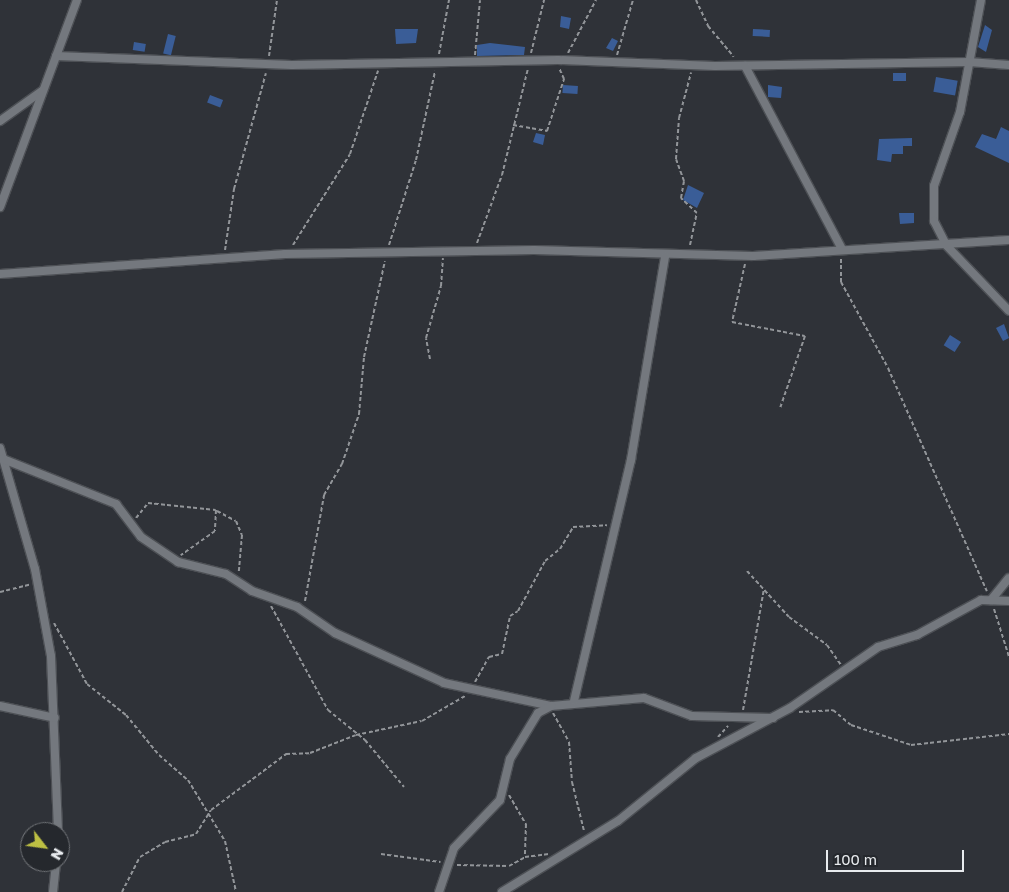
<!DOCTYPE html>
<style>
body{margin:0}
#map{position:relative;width:1009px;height:892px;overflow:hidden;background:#2f3238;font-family:"Golos Text",sans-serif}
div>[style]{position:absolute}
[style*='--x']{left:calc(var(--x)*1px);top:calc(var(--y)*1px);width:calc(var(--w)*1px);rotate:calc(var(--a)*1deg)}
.building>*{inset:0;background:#3a5d97;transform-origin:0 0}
.path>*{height:2px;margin-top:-1px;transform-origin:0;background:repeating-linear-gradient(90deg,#929599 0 4px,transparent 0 6.5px)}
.roads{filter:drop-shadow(1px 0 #4d5055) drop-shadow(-1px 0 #4d5055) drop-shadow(0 1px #4d5055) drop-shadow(0 -1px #4d5055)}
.street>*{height:8px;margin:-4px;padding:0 4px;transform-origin:4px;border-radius:4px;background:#74787e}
span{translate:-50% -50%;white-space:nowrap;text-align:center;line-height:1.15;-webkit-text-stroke:4.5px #25282d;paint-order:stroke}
.north{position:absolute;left:20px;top:822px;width:50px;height:50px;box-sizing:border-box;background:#25282d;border:1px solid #73767a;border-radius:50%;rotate:120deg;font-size:14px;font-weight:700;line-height:20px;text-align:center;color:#e8ebee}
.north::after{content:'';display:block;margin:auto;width:18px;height:22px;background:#bdbf43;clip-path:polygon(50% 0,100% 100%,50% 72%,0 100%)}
.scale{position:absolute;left:826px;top:850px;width:138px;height:22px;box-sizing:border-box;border:2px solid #e8ebee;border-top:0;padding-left:6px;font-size:15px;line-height:18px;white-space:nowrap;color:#e8ebee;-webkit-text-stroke:4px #25282d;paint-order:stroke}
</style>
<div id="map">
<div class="building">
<i style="clip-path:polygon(561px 16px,571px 18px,569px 29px,560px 27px)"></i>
<i style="clip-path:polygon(985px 25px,992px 30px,986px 52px,978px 47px)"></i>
<i style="clip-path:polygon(395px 29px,418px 29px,416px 43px,396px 44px)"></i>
<i style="left:753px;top:29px;width:17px;height:7px;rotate:3deg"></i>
<i style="left:168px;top:34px;width:8px;height:20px;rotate:14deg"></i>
<i style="clip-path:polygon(612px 38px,618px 41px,613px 51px,606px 48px)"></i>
<i style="left:134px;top:42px;width:12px;height:8px;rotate:9deg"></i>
<i style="clip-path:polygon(490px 43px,525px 47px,524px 55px,477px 56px,477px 45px)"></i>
<i style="left:893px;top:73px;width:13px;height:8px"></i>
<i style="left:936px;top:77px;width:22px;height:15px;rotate:10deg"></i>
<i style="left:563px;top:85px;width:15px;height:8px;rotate:4deg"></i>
<i style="clip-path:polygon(768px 85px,782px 87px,781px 98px,768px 97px)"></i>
<i style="left:210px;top:95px;width:14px;height:8px;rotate:21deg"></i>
<i style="clip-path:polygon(1001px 127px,1009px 131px,1009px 163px,975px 147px,982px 134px,996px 139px)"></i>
<i style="clip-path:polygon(536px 133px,545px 135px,543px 145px,533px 142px)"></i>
<i style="clip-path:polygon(912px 138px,912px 146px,903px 146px,903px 154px,892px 154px,891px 162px,877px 160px,879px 139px)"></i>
<i style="clip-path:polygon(688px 185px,704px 193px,697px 208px,683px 200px)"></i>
<i style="clip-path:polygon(899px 213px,914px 213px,914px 223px,900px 224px)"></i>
<i style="clip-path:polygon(1004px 324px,1009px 338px,1003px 341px,996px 328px)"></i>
<i style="left:950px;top:335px;width:13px;height:12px;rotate:32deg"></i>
</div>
<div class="path">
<i style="--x:696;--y:0;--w:29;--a:65"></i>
<i style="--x:708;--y:26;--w:40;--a:50"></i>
<i style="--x:531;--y:53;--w:55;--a:-76.2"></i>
<i style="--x:568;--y:53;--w:60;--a:-62.2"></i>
<i style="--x:439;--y:54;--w:55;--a:-79.5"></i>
<i style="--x:475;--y:55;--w:55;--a:-84.8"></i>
<i style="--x:617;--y:55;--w:57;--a:-73.8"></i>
<i style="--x:269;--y:56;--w:57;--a:-81.9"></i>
<i style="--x:513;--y:125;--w:35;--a:10"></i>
<i style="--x:547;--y:131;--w:55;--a:-71.9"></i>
<i style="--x:564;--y:79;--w:12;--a:-114"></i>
<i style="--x:477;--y:243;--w:72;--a:-69.8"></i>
<i style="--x:502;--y:175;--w:110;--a:-76.3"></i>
<i style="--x:293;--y:245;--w:107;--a:-57.9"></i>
<i style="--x:350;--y:154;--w:88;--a:-71.4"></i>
<i style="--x:389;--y:245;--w:89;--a:-72.4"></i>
<i style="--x:416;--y:160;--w:91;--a:-77.9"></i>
<i style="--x:690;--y:245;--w:33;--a:-78"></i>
<i style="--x:697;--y:213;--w:22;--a:-137"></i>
<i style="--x:681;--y:198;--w:17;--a:-80"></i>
<i style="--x:684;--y:181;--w:23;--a:-110"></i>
<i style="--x:676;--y:159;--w:41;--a:-85.8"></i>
<i style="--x:679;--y:118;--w:47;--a:-75.1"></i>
<i style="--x:225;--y:250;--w:62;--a:-81.6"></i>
<i style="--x:234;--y:189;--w:120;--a:-74.6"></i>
<i style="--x:841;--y:259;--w:23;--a:90"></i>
<i style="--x:841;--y:282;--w:98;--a:61.3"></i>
<i style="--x:888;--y:368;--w:244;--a:66.1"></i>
<i style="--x:745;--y:264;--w:59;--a:102.6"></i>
<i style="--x:732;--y:322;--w:74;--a:10.9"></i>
<i style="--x:805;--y:336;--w:76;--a:109.1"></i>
<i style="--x:430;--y:359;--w:21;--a:-101"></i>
<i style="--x:426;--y:338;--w:54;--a:-73.9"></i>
<i style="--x:441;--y:286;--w:28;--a:-86"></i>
<i style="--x:217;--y:511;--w:21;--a:28"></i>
<i style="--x:236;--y:521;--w:15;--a:67"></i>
<i style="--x:242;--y:535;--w:38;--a:95"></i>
<i style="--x:136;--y:518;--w:19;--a:-51"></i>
<i style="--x:148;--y:503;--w:68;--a:5.9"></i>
<i style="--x:216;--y:510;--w:21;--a:93"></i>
<i style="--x:215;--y:531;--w:42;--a:144.8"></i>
<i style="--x:747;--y:571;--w:62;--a:47.6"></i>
<i style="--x:789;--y:617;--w:47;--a:36.4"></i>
<i style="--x:827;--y:645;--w:24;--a:55"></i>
<i style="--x:0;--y:592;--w:30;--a:-14"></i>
<i style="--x:305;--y:601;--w:108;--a:-79.8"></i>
<i style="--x:324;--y:495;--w:36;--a:-60"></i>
<i style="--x:342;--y:464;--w:53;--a:-71.2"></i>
<i style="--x:359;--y:414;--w:57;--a:-85"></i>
<i style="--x:364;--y:357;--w:98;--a:-77.7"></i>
<i style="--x:271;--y:606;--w:119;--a:61.3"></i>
<i style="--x:328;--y:710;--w:48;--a:39"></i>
<i style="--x:365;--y:740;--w:61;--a:50.3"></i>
<i style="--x:994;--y:609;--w:50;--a:72.6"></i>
<i style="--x:54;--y:623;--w:69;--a:61.6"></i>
<i style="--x:87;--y:684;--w:50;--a:38.5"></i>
<i style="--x:126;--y:715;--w:52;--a:50.5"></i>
<i style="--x:159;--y:755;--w:38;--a:41"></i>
<i style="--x:188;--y:780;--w:71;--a:58.8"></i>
<i style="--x:225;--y:841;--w:52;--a:77.8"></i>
<i style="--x:475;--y:682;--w:29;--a:-61"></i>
<i style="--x:489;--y:657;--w:13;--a:-13"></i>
<i style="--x:502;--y:654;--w:39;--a:-78"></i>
<i style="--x:510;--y:616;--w:9;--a:-32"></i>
<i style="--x:518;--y:611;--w:57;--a:-61.6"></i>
<i style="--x:545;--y:561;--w:19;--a:-39"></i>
<i style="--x:560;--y:549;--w:26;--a:-59"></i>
<i style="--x:573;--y:527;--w:34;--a:-3"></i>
<i style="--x:743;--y:710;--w:123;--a:-80.2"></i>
<i style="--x:799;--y:712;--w:34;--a:-3"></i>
<i style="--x:833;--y:710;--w:23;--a:40"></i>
<i style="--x:851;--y:725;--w:63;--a:18.4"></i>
<i style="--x:911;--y:745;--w:99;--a:-6.4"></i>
<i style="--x:553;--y:713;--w:33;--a:61"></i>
<i style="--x:569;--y:742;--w:40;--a:85.7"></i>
<i style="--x:572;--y:782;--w:50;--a:76.2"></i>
<i style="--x:718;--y:737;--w:15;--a:-48"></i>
<i style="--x:509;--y:795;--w:34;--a:60"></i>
<i style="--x:526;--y:824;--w:32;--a:92"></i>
<i style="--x:381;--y:854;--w:60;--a:7.7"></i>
<i style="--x:457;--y:865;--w:52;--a:1.1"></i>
<i style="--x:509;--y:866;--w:18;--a:-29"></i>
<i style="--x:525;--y:857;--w:24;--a:-7"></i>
<i style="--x:122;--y:892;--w:39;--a:-63"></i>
<i style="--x:140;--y:857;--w:29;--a:-31"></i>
<i style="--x:165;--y:842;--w:32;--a:-14"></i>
<i style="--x:196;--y:834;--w:28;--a:-58"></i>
<i style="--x:211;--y:810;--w:94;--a:-36.7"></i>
<i style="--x:286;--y:754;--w:24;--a:-2"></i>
<i style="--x:310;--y:753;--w:49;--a:-21.4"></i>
<i style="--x:356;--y:735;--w:67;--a:-12"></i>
<i style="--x:422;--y:721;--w:50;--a:-30.2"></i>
</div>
<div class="roads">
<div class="street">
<i style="--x:981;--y:0;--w:114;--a:100.6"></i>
<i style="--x:960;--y:112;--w:78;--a:109.4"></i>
<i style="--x:934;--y:186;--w:35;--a:90"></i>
<i style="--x:934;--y:221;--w:27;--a:63"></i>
<i style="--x:946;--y:245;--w:91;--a:46.3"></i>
<i style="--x:56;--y:56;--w:236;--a:2.2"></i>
<i style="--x:292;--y:65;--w:266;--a:-1.1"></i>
<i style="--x:558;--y:60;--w:157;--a:2.2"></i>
<i style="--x:715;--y:66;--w:254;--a:-0.9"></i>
<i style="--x:969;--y:62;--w:40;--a:4.3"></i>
<i style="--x:745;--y:66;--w:207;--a:62.1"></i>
<i style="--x:0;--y:121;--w:52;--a:-35.5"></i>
<i style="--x:0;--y:207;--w:221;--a:-69.6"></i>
<i style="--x:0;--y:274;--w:286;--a:-4"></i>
<i style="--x:285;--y:254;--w:249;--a:-0.9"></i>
<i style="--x:534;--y:250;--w:219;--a:1.6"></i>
<i style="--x:753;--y:256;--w:256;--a:-3.6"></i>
<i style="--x:0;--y:448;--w:126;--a:73.9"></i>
<i style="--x:35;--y:569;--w:88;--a:79.6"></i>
<i style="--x:51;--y:656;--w:176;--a:87.7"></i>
<i style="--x:3;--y:459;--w:122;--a:21.7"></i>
<i style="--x:116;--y:504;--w:41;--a:52.9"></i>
<i style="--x:141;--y:537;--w:45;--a:34"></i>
<i style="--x:178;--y:562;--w:49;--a:14"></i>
<i style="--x:226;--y:574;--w:31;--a:33"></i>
<i style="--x:252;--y:591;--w:48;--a:19.6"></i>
<i style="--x:297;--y:607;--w:46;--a:34.4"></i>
<i style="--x:335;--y:633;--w:120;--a:24.6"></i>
<i style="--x:444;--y:683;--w:109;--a:12.1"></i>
<i style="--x:551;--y:706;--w:93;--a:-4.9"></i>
<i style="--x:644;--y:698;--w:51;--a:20.6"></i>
<i style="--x:692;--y:716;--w:81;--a:1.4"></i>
<i style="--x:991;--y:600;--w:28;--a:-51"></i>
<i style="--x:574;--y:701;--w:248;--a:-76.7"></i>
<i style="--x:631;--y:460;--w:206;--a:-80.5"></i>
<i style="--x:0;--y:706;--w:56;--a:12.3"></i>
<i style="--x:53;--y:892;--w:30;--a:-84"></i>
<i style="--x:439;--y:892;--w:46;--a:-71.2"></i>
<i style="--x:454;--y:848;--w:66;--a:-46.2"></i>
<i style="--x:500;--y:800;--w:42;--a:-76.3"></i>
<i style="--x:510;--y:759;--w:54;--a:-58.7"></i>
<i style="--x:538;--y:713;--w:15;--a:-28"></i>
<i style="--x:502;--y:892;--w:136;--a:-31.5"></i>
<i style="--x:618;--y:821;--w:100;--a:-38.9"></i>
<i style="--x:696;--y:758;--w:106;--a:-28"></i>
<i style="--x:790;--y:708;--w:107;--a:-34.7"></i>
<i style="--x:878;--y:647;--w:41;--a:-17.1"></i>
<i style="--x:917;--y:635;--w:73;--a:-28.7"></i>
<i style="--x:981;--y:600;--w:28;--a:2"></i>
</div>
</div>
<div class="north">N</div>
<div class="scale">100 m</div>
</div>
